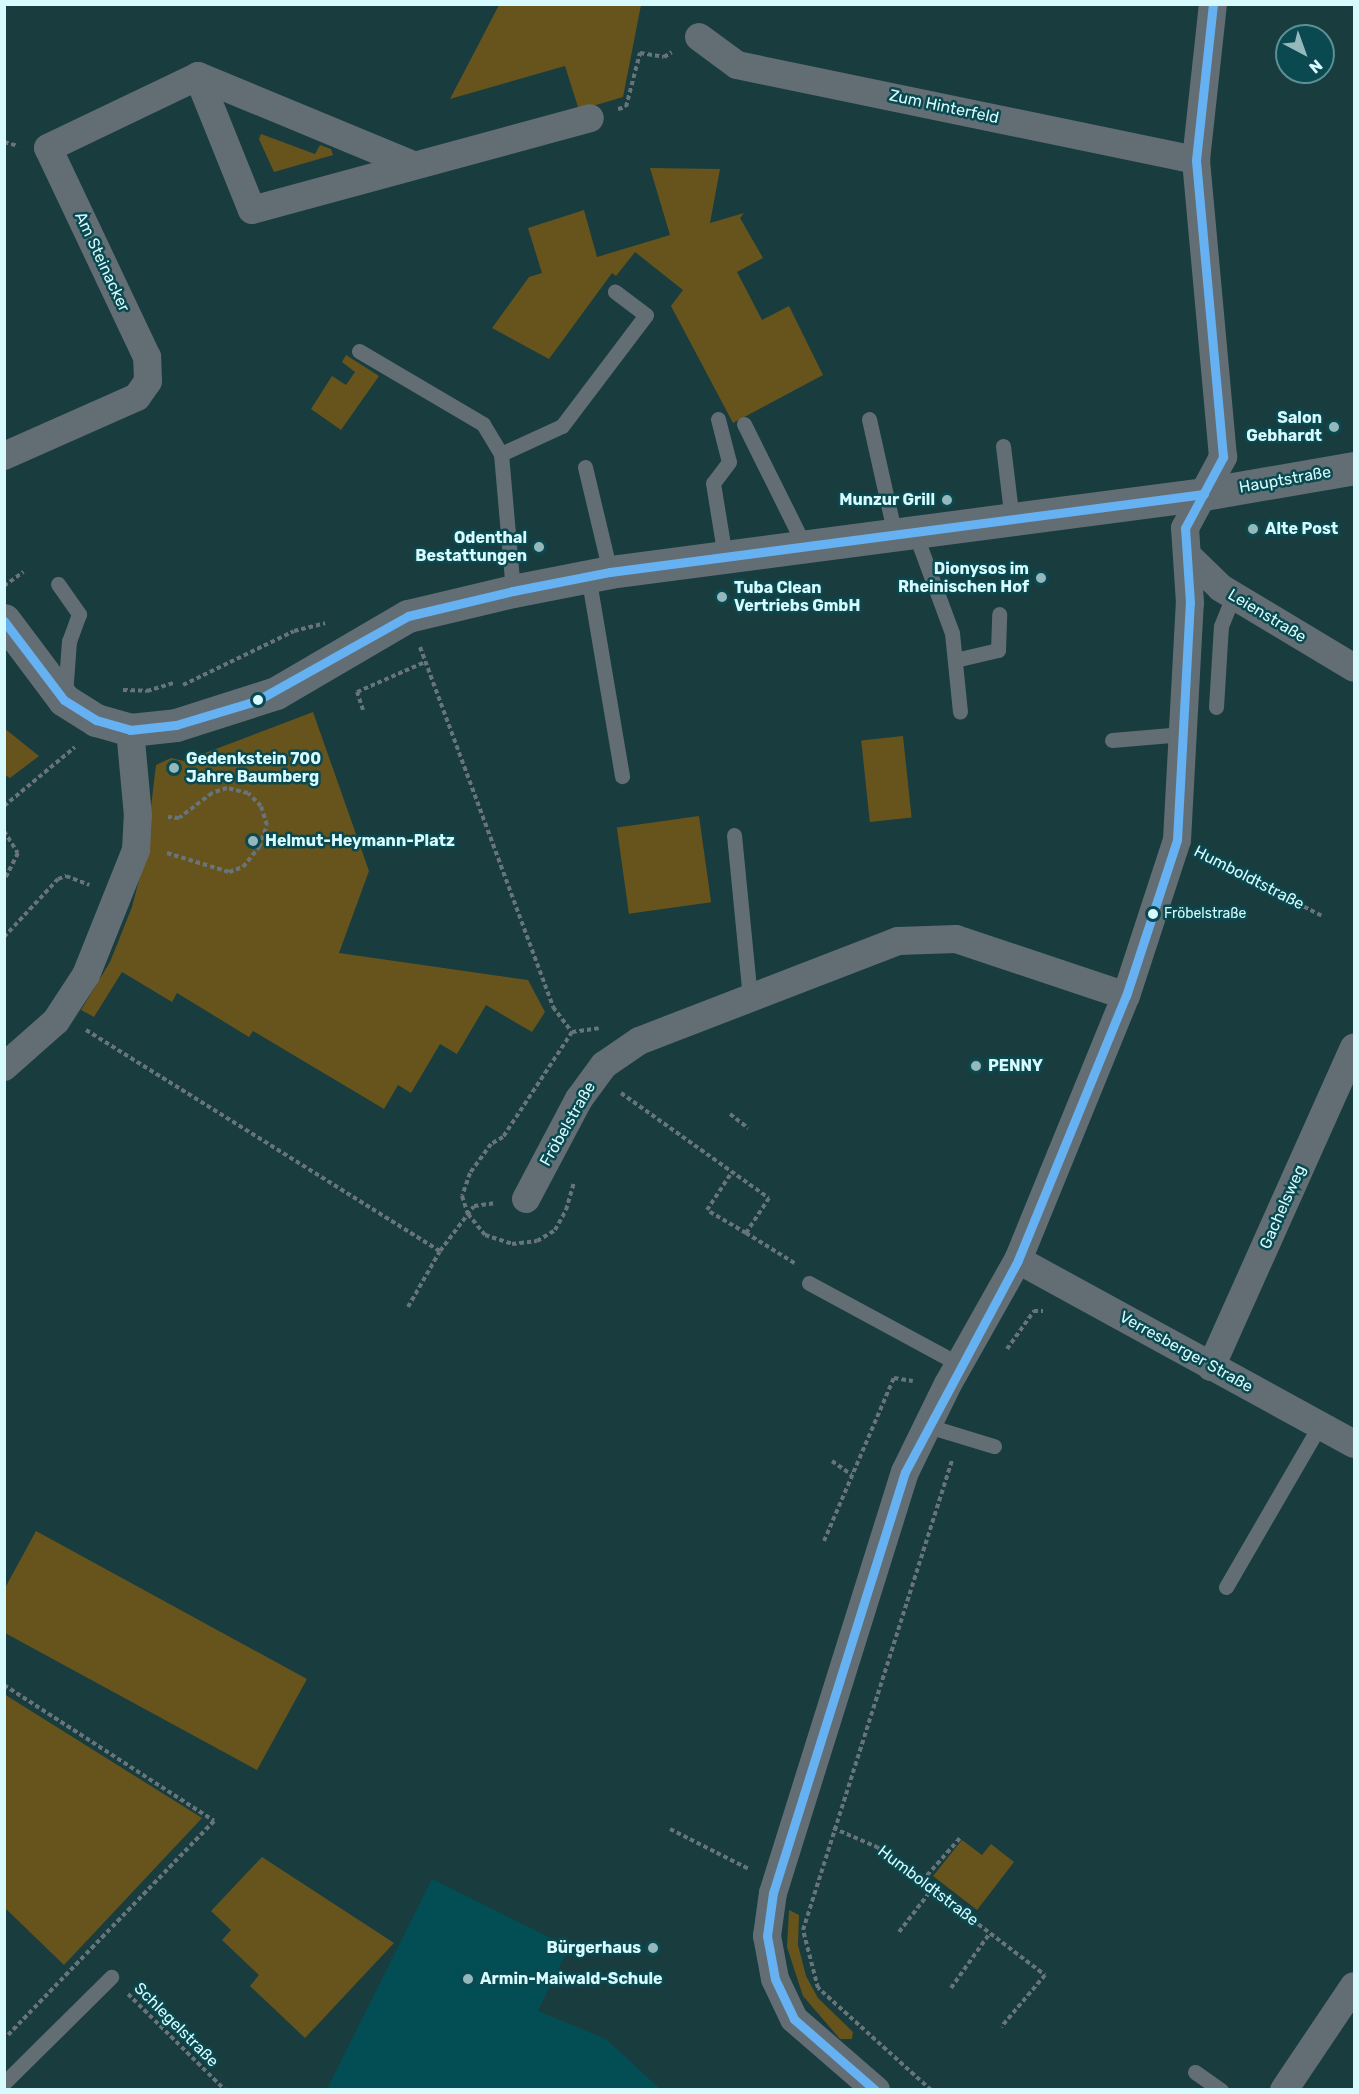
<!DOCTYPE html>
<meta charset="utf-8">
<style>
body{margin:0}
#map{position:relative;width:1359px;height:2094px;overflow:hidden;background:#193c3f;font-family:Rubik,sans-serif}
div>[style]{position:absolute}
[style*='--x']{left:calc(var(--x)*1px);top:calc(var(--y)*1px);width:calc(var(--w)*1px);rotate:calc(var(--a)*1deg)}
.built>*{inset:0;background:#034e55}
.green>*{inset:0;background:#67541c;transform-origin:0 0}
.path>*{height:4px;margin-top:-2px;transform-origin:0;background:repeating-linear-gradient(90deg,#67747a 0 4.5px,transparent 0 7.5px)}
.service>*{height:15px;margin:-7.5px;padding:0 7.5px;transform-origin:7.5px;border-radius:7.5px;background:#626e74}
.minor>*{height:28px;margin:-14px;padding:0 14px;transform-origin:14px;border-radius:14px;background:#626e74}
.tertiary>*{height:33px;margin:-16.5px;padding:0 16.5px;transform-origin:16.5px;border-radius:16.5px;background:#626e74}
.bus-1>*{height:9px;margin:-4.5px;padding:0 4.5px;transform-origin:4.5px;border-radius:4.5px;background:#66b1f2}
.dots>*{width:16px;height:16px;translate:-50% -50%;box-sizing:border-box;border:3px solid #09494f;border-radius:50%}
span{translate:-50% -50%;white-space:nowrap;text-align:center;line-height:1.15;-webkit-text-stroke:5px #09494f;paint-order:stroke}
.bus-label{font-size:14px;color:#d6fafe}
.left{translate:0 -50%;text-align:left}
.street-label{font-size:16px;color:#d6fafe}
.poi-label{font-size:16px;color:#d6fafe;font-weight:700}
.right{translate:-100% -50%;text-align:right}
.frame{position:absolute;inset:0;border:6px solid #d6fafe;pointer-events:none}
.north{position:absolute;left:1275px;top:24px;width:60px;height:60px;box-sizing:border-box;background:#09494f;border:2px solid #5b9095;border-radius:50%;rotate:139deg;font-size:16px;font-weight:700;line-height:24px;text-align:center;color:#d6fafe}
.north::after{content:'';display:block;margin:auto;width:21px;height:27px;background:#94b8bb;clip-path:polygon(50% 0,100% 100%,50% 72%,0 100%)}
</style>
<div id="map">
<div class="built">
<i style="clip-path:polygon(432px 1879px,569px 1947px,538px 2011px,606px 2039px,660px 2089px,327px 2089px)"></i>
</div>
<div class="green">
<i style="clip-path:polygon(499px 5px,641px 5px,623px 97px,579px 110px,565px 66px,450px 99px)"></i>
<i style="clip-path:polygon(261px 134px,315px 154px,320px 145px,331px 149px,333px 155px,274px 172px,259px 139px)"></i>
<i style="clip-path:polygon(650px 168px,720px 169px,710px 223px,744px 213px,740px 218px,763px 258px,737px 272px,762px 320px,789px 306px,823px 375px,733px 423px,671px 306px,683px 290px,635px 252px,616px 276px,612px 273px,549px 359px,492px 328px,529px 277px,542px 273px,528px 228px,584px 210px,597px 257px,670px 235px)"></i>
<i style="clip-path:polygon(346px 355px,379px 376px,341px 430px,311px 409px,332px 376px,346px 385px,355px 372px,342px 362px)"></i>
<i style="clip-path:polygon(313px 712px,369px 871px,339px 953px,528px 980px,545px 1012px,532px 1032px,486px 1005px,457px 1054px,440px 1044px,411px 1093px,398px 1085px,384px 1109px,253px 1031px,249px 1037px,177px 993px,172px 1002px,122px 972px,94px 1017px,81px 1010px,110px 962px,132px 907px,145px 857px,156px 765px,171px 758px,184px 761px)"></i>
<i style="clip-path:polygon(4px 728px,39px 756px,10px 778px,5px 775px)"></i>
<i style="left:903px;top:736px;width:82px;height:42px;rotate:84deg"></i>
<i style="left:699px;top:816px;width:87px;height:83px;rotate:82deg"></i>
<i style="clip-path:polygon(36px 1531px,307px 1679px,257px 1770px,5px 1633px,5px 1588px)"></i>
<i style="clip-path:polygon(4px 1694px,202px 1818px,64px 1965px,5px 1908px)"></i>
<i style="clip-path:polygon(962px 1840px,982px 1855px,991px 1844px,1014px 1862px,977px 1910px,933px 1876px)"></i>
<i style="clip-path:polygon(262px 1857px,394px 1943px,305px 2038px,250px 1986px,259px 1975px,222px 1940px,231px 1930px,211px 1911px)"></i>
<i style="clip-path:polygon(789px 1910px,799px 1915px,798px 1945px,806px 1976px,818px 1998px,853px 2032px,852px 2039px,840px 2039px,803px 1996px,787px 1947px)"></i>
</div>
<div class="path">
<i style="--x:618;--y:109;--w:8;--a:-14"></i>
<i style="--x:626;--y:107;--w:56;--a:-75.5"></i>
<i style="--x:640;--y:53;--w:24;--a:9"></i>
<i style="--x:664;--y:57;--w:9;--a:-32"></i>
<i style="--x:4;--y:142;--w:15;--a:16"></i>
<i style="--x:4;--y:586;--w:24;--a:-36"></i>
<i style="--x:420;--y:647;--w:384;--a:69.7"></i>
<i style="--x:553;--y:1007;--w:31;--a:53"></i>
<i style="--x:572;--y:1032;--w:27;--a:-8"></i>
<i style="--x:183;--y:685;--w:123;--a:-25.9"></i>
<i style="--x:294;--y:631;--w:32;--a:-14"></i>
<i style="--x:123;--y:690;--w:24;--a:2"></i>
<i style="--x:147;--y:691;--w:28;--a:-17"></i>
<i style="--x:363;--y:710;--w:19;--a:-108"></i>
<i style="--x:357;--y:692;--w:74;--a:-23.8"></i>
<i style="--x:4;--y:806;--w:92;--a:-39.7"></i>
<i style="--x:4;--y:831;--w:26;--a:58"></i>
<i style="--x:18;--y:853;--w:30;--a:117"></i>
<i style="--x:167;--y:853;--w:65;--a:17"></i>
<i style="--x:229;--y:872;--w:15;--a:-20"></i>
<i style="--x:243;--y:867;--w:26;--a:-51"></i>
<i style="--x:259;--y:847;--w:23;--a:-70"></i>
<i style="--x:267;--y:825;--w:20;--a:-108"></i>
<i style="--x:261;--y:806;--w:18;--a:-135"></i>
<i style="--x:248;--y:793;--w:22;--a:-167"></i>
<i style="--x:227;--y:788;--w:16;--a:162"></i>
<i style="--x:212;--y:793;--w:41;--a:142.9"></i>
<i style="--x:179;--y:818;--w:11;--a:-175"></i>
<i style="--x:1204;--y:855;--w:133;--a:27.3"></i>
<i style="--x:4;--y:937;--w:79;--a:-47"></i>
<i style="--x:58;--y:879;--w:9;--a:-21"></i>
<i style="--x:66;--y:876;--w:25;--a:21"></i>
<i style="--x:86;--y:1030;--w:417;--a:32"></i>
<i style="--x:572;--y:1032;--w:126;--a:123.3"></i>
<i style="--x:503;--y:1137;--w:14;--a:150"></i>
<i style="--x:491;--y:1144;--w:36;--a:126"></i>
<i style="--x:470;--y:1173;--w:24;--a:109"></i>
<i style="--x:462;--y:1196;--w:19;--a:72"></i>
<i style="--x:468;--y:1214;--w:27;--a:51"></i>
<i style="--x:485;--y:1235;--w:28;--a:18"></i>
<i style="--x:512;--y:1244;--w:25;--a:-7"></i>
<i style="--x:537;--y:1241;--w:21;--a:-31"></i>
<i style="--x:555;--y:1230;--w:23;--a:-61"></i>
<i style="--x:566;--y:1210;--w:29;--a:-74"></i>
<i style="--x:621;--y:1093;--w:181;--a:35.4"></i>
<i style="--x:769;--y:1198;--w:42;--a:123.3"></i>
<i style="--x:746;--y:1233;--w:45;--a:-149.5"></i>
<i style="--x:707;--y:1210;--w:45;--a:-56.7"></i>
<i style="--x:730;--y:1114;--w:23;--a:38"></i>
<i style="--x:746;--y:1233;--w:59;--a:31.8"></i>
<i style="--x:408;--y:1307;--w:64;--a:-60.3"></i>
<i style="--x:440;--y:1251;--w:56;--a:-52.9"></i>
<i style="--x:474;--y:1206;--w:22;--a:-8"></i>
<i style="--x:1007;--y:1349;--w:47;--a:-54.6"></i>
<i style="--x:1034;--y:1311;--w:9;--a:0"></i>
<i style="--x:832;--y:1461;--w:24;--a:35"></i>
<i style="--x:824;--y:1541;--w:177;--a:-66.8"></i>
<i style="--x:894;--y:1378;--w:19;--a:9"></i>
<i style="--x:4;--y:1685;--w:250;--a:32.9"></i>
<i style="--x:214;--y:1821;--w:297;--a:133.9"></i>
<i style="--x:833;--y:1828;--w:48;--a:23.4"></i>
<i style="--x:877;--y:1847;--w:211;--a:37.3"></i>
<i style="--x:1045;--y:1975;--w:68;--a:130.2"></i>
<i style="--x:670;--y:1829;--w:89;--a:26.9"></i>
<i style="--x:922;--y:1881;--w:57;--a:-48.5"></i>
<i style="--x:899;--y:1932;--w:54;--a:-52.5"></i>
<i style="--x:951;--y:1988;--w:67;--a:-54.7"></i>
<i style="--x:128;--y:1994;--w:136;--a:44.7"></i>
<i style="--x:931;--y:2090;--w:152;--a:-137.9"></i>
<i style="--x:818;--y:1988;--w:60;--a:-104.5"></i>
<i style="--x:803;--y:1930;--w:493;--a:-72.4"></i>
</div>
<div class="service">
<i style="--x:359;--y:351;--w:144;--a:30.5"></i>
<i style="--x:483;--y:424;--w:35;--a:59"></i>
<i style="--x:718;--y:419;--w:44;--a:75.7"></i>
<i style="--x:729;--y:462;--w:26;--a:127"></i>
<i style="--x:713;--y:483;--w:75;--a:80.8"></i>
<i style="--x:869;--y:419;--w:119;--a:77.4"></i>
<i style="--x:744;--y:424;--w:137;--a:63.6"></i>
<i style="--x:1003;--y:446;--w:75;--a:83.1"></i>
<i style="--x:585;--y:467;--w:108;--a:76.6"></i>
<i style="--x:915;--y:533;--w:107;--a:69.7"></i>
<i style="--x:952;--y:633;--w:79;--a:84.2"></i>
<i style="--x:588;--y:575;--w:204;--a:80.4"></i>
<i style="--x:58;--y:584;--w:37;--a:55"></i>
<i style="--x:79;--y:614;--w:29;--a:110"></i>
<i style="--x:69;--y:641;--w:54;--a:94.2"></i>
<i style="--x:513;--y:591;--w:138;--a:-95"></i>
<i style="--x:501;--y:454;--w:67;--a:-24.7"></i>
<i style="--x:562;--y:426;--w:139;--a:-52.9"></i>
<i style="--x:646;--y:315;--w:39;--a:-143"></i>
<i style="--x:955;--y:660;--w:44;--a:-13.1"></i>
<i style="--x:998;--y:650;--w:36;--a:-88"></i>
<i style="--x:1216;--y:707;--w:81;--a:-86.5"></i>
<i style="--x:1221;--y:626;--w:32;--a:-68"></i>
<i style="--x:1112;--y:740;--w:71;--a:-4.8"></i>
<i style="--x:734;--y:835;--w:164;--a:84.4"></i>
<i style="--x:809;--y:1283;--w:170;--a:28.4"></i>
<i style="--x:928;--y:1426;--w:69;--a:16.9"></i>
<i style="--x:1226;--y:1587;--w:187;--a:-59.9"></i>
<i style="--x:1195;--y:2072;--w:32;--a:35"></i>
<i style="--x:4;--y:2083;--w:151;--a:-44.7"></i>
</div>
<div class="minor">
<i style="--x:699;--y:37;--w:47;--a:36.4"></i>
<i style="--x:737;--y:65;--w:469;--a:11.7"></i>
<i style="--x:198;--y:76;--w:230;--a:22.5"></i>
<i style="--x:4;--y:456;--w:145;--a:-23.9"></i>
<i style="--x:137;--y:397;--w:19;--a:-55"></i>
<i style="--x:148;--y:381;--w:24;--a:-92"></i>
<i style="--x:147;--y:357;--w:231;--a:-115.3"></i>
<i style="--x:48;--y:148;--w:166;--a:-25.6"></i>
<i style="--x:198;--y:76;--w:144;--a:68.1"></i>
<i style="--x:252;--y:210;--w:350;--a:-15.2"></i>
<i style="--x:1187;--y:555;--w:47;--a:44.1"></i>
<i style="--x:1221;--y:588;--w:155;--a:31"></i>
<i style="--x:4;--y:1067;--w:69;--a:-41.5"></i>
<i style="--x:56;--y:1021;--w:55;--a:-56.9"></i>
<i style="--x:86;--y:975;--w:135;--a:-68.2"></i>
<i style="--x:136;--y:850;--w:34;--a:-87"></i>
<i style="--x:138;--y:816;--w:86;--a:-95.3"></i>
<i style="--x:526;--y:1199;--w:113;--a:-62.1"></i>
<i style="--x:579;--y:1099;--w:42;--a:-53.7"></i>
<i style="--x:604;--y:1065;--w:42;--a:-34.4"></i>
<i style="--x:639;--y:1041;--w:278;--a:-21.1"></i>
<i style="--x:898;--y:941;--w:58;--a:-2"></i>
<i style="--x:956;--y:939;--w:179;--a:18.5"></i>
<i style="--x:1018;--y:1260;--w:383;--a:28.7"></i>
<i style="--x:1211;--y:1367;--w:350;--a:-65.9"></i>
<i style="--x:876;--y:2090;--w:108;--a:-139.1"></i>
<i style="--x:794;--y:2019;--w:44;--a:-115.4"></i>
<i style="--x:775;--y:1979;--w:44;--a:-100.5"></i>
<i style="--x:767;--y:1936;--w:43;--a:-82.1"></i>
<i style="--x:773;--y:1893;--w:441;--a:-72.6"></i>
<i style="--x:905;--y:1472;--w:98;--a:-64"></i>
<i style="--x:948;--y:1384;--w:142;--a:-60.6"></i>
<i style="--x:1018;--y:1260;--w:285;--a:-67.8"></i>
<i style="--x:1126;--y:996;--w:164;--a:-71.9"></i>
<i style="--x:1177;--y:840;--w:237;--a:-86.9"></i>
<i style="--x:1190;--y:603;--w:75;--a:-93.8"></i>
<i style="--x:1185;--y:528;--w:81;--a:-61.8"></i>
<i style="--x:1223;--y:457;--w:298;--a:-95.2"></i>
<i style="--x:1196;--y:160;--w:157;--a:-83.8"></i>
<i style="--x:1284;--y:2090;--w:125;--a:-56.1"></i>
</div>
<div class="tertiary">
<i style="--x:4;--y:620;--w:100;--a:53.1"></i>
<i style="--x:64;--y:700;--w:38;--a:32"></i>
<i style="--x:96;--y:720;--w:35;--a:16"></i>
<i style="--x:130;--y:730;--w:46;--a:-6.2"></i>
<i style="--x:176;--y:725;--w:105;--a:-17.7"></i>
<i style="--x:276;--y:693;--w:153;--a:-30.3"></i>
<i style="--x:408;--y:616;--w:108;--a:-13.4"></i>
<i style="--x:513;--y:591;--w:99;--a:-11.1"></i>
<i style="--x:610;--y:572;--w:599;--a:-7.48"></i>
<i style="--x:1204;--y:494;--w:152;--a:-9.8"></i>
</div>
<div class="bus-1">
<i style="--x:4;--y:621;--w:99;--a:52.8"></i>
<i style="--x:64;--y:700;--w:38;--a:32"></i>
<i style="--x:96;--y:720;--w:35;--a:16"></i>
<i style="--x:130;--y:730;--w:46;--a:-6.2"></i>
<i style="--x:176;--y:725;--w:84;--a:-16.7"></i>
<i style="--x:256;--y:701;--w:174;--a:-29.2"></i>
<i style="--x:408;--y:616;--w:108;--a:-13.4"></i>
<i style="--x:513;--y:591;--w:99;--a:-11.1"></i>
<i style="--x:610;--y:572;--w:599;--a:-7.48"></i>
<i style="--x:875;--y:2090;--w:108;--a:-138.8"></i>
<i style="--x:794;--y:2019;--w:44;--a:-115.4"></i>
<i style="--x:775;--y:1979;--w:44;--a:-100.5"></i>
<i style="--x:767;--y:1936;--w:43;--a:-82.1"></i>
<i style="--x:773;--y:1893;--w:441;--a:-72.6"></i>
<i style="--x:905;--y:1472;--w:240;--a:-61.9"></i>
<i style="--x:1018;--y:1260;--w:285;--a:-67.8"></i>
<i style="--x:1126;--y:996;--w:164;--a:-71.9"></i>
<i style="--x:1177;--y:840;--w:237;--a:-86.9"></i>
<i style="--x:1190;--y:603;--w:75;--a:-93.8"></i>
<i style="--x:1185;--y:528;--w:81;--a:-61.8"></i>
<i style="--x:1223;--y:457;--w:298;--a:-95.2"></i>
<i style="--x:1196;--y:160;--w:157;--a:-83.8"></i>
</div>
<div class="dots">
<i style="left:1334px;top:427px;background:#94b8bb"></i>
<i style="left:947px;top:500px;background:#94b8bb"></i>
<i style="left:1253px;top:529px;background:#94b8bb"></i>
<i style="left:539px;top:547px;background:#94b8bb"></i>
<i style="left:1041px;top:578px;background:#94b8bb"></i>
<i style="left:722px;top:597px;background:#94b8bb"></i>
<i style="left:258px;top:700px;background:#d6fafe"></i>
<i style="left:174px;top:768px;background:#94b8bb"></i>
<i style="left:253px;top:841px;background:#94b8bb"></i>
<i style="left:1153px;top:914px;background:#d6fafe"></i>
<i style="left:976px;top:1066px;background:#94b8bb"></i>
<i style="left:653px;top:1948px;background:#94b8bb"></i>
<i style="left:468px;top:1979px;background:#94b8bb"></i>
</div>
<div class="bus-label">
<span class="left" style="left:1164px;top:914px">Fröbelstraße</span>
</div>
<div class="street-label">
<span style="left:944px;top:107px;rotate:12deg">Zum Hinterfeld</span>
<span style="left:102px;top:262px;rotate:65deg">Am Steinacker</span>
<span style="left:1285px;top:480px;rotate:-10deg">Hauptstraße</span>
<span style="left:1267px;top:616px;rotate:31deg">Leienstraße</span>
<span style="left:1249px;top:878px;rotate:27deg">Humboldtstraße</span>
<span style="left:568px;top:1124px;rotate:-60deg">Fröbelstraße</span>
<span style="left:1283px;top:1207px;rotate:-66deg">Gachelsweg</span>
<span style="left:1186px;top:1352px;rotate:29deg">Verresberger Straße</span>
<span style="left:928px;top:1886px;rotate:37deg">Humboldtstraße</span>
<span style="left:176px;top:2025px;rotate:45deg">Schlegelstraße</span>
</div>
<div class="poi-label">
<span class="right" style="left:1322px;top:427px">Salon<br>Gebhardt</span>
<span class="right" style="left:935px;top:500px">Munzur Grill</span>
<span class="left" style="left:1265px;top:529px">Alte Post</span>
<span class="right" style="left:527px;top:547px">Odenthal<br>Bestattungen</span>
<span class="right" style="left:1029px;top:578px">Dionysos im<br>Rheinischen Hof</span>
<span class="left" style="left:734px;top:597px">Tuba Clean<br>Vertriebs GmbH</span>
<span class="left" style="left:186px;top:768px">Gedenkstein 700<br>Jahre Baumberg</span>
<span class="left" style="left:265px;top:841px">Helmut-Heymann-Platz</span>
<span class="left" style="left:988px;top:1066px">PENNY</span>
<span class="right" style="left:641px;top:1948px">Bürgerhaus</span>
<span class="left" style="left:480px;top:1979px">Armin-Maiwald-Schule</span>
</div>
<div class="frame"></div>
<div class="north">N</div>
</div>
